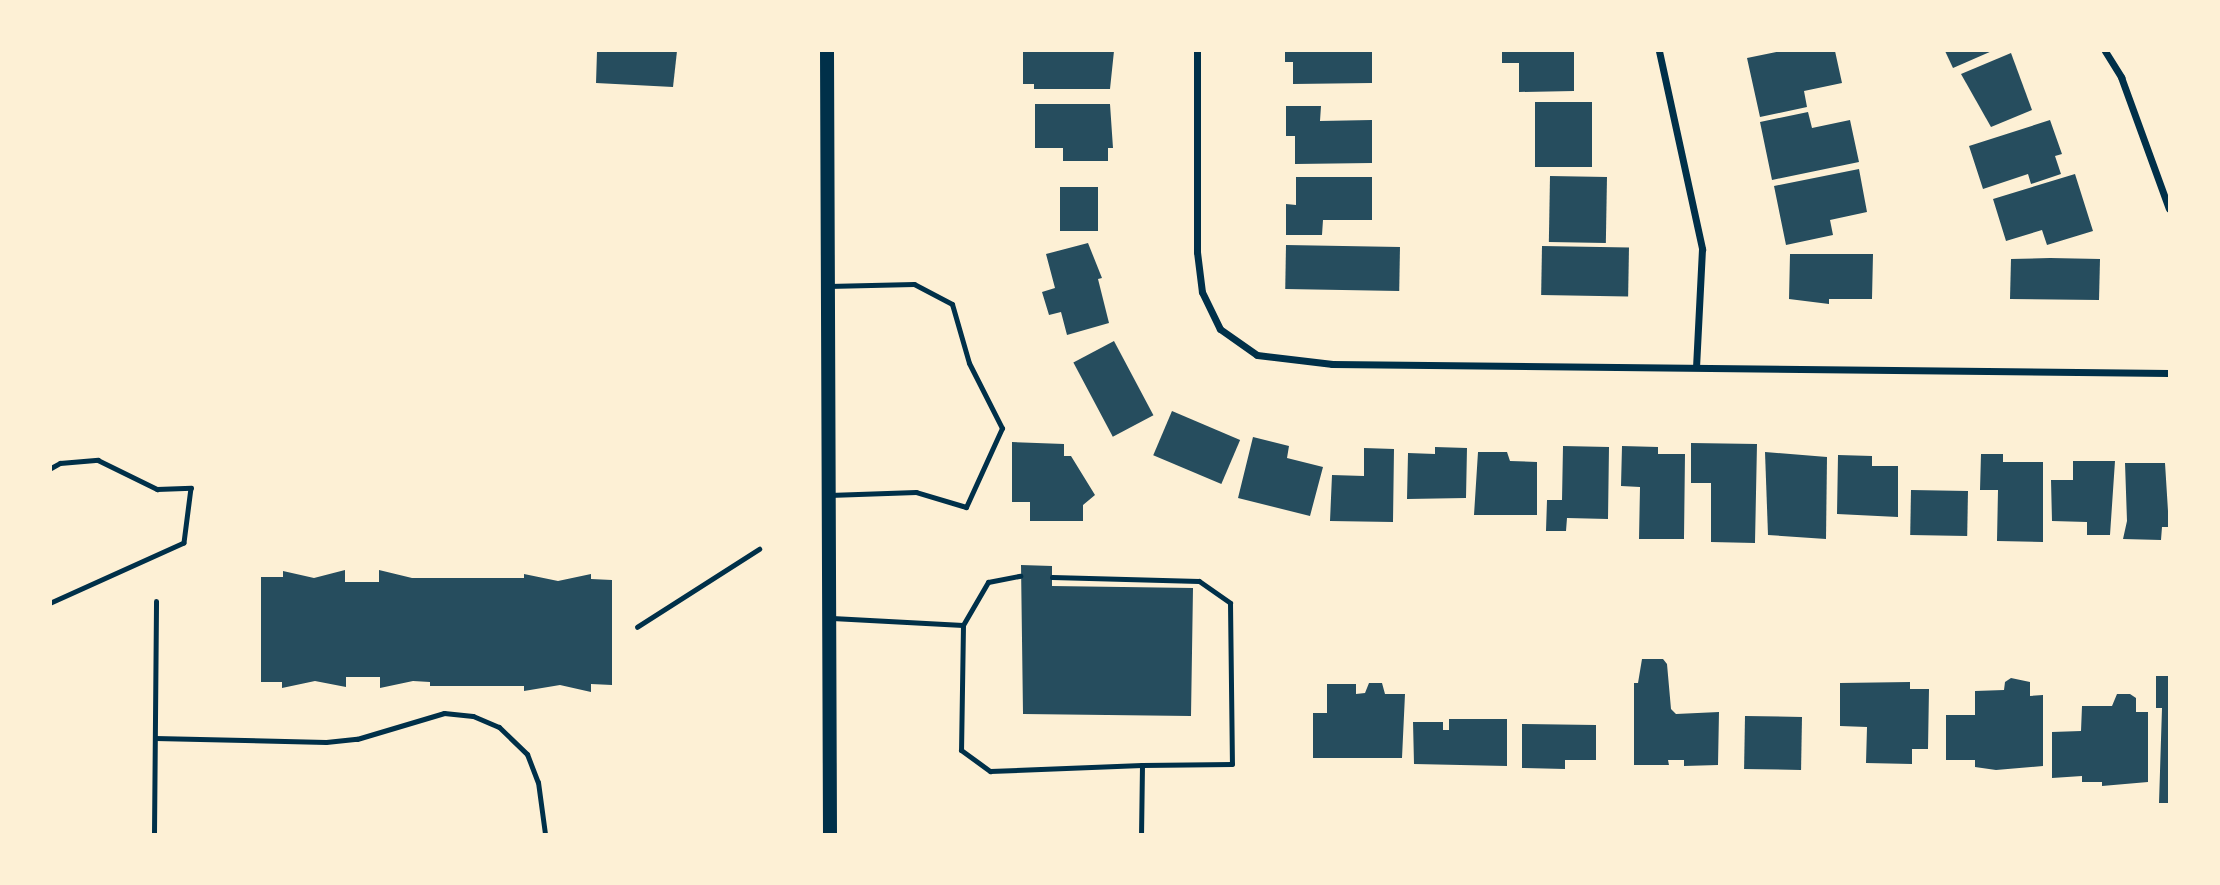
<!DOCTYPE html>
<style>
body{margin:0}
#map{position:relative;width:2220px;height:885px;overflow:hidden;background:#fdf0d5;font-family:"Roboto Serif",serif}
div>[style]{position:absolute}
[style*='--x']{left:calc(var(--x)*1px);top:calc(var(--y)*1px);width:calc(var(--w)*1px);rotate:calc(var(--a)*1deg)}
.building>*{inset:0;background:#264d5e;transform-origin:0 0}
.path>*{height:4.5px;margin:-2.25px;padding:0 2.25px;transform-origin:2.25px;border-radius:2.25px;background:#003049}
.service>*{height:5px;margin:-2.5px;padding:0 2.5px;transform-origin:2.5px;border-radius:2.5px;background:#003049}
.minor>*{height:7px;margin:-3.5px;padding:0 3.5px;transform-origin:3.5px;border-radius:3.5px;background:#003049}
.secondary>*{height:14px;margin:-7px;padding:0 7px;transform-origin:7px;border-radius:7px;background:#003049}
span{translate:-50% -50%;white-space:nowrap;text-align:center;line-height:1.15;-webkit-text-stroke:7px #fdf0d5;paint-order:stroke}
.frame{position:absolute;inset:0;border:52px solid #fdf0d5;pointer-events:none}
</style>
<div id="map">
<div class="building">
<i style="clip-path:polygon(597px 51px,677px 51px,673px 87px,596px 83px)"></i>
<i style="clip-path:polygon(1023px 51px,1114px 51px,1110px 89px,1034px 89px,1034px 84px,1023px 84px)"></i>
<i style="clip-path:polygon(1285px 51px,1372px 51px,1372px 83px,1293px 84px,1293px 62px,1285px 62px)"></i>
<i style="clip-path:polygon(1502px 51px,1574px 51px,1574px 91px,1519px 92px,1519px 63px,1502px 63px)"></i>
<i style="clip-path:polygon(1781px 51px,1835px 51px,1842px 83px,1804px 91px,1807px 107px,1760px 117px,1747px 58px)"></i>
<i style="clip-path:polygon(1945px 51px,1992px 51px,1953px 68px)"></i>
<i style="clip-path:polygon(2011px 53px,2032px 110px,1991px 127px,1961px 74px)"></i>
<i style="left:1535px;top:102px;width:57px;height:65px"></i>
<i style="clip-path:polygon(1035px 104px,1110px 104px,1113px 148px,1108px 148px,1108px 161px,1063px 161px,1063px 148px,1035px 148px)"></i>
<i style="clip-path:polygon(1286px 106px,1321px 106px,1320px 121px,1372px 120px,1372px 163px,1295px 164px,1295px 136px,1286px 136px)"></i>
<i style="clip-path:polygon(1808px 112px,1812px 128px,1850px 120px,1859px 162px,1772px 180px,1760px 122px)"></i>
<i style="clip-path:polygon(2050px 120px,2062px 154px,2055px 156px,2061px 174px,2031px 184px,2028px 174px,1983px 189px,1969px 146px)"></i>
<i style="clip-path:polygon(1859px 169px,1867px 212px,1830px 220px,1833px 235px,1786px 245px,1774px 186px)"></i>
<i style="clip-path:polygon(2075px 174px,2093px 231px,2047px 245px,2042px 230px,2006px 241px,1993px 199px)"></i>
<i style="left:1550px;top:176px;width:57px;height:66px;rotate:1deg"></i>
<i style="clip-path:polygon(1296px 177px,1372px 177px,1372px 220px,1323px 220px,1322px 235px,1286px 235px,1286px 204px,1296px 205px)"></i>
<i style="left:1060px;top:187px;width:38px;height:44px"></i>
<i style="clip-path:polygon(1088px 243px,1102px 278px,1098px 279px,1109px 323px,1067px 335px,1061px 312px,1049px 315px,1042px 292px,1055px 288px,1046px 254px)"></i>
<i style="left:1286px;top:245px;width:114px;height:44px;rotate:1deg"></i>
<i style="left:1542px;top:246px;width:87px;height:49px;rotate:1deg"></i>
<i style="clip-path:polygon(1790px 254px,1873px 254px,1872px 299px,1829px 299px,1829px 304px,1789px 299px)"></i>
<i style="clip-path:polygon(2050px 258px,2100px 259px,2099px 300px,2010px 299px,2011px 259px)"></i>
<i style="left:1114px;top:341px;width:84px;height:46px;rotate:62deg"></i>
<i style="left:1172px;top:411px;width:74px;height:48px;rotate:23deg"></i>
<i style="clip-path:polygon(1253px 437px,1289px 446px,1287px 458px,1323px 467px,1310px 516px,1238px 498px)"></i>
<i style="clip-path:polygon(1012px 442px,1064px 444px,1064px 456px,1071px 456px,1095px 495px,1083px 505px,1083px 521px,1030px 521px,1030px 502px,1012px 502px)"></i>
<i style="clip-path:polygon(1691px 443px,1757px 444px,1755px 543px,1711px 542px,1711px 483px,1691px 483px)"></i>
<i style="clip-path:polygon(1563px 446px,1609px 447px,1608px 519px,1567px 518px,1566px 531px,1546px 531px,1547px 500px,1562px 500px)"></i>
<i style="clip-path:polygon(1622px 446px,1658px 447px,1658px 454px,1685px 454px,1684px 539px,1639px 539px,1640px 487px,1621px 486px)"></i>
<i style="clip-path:polygon(1435px 447px,1467px 448px,1466px 498px,1407px 499px,1408px 453px,1435px 454px)"></i>
<i style="clip-path:polygon(1364px 448px,1394px 449px,1393px 522px,1330px 521px,1332px 475px,1364px 476px)"></i>
<i style="clip-path:polygon(1478px 452px,1507px 452px,1510px 461px,1537px 462px,1537px 515px,1474px 515px)"></i>
<i style="clip-path:polygon(1765px 452px,1827px 457px,1826px 539px,1768px 535px)"></i>
<i style="clip-path:polygon(1981px 454px,2003px 454px,2003px 462px,2043px 462px,2043px 542px,1997px 541px,1998px 490px,1980px 490px)"></i>
<i style="clip-path:polygon(1838px 455px,1872px 456px,1872px 466px,1898px 466px,1898px 517px,1837px 514px)"></i>
<i style="clip-path:polygon(2073px 461px,2115px 461px,2110px 535px,2087px 535px,2087px 522px,2052px 521px,2051px 480px,2073px 480px)"></i>
<i style="clip-path:polygon(2125px 463px,2165px 463px,2169px 527px,2162px 527px,2161px 540px,2123px 539px,2127px 521px)"></i>
<i style="left:1911px;top:490px;width:57px;height:45px;rotate:1deg"></i>
<i style="clip-path:polygon(1021px 565px,1052px 566px,1052px 586px,1193px 588px,1191px 716px,1023px 714px)"></i>
<i style="clip-path:polygon(345px 570px,345px 582px,379px 582px,379px 570px,412px 578px,524px 578px,524px 574px,558px 581px,591px 574px,591px 579px,612px 580px,612px 685px,591px 684px,591px 692px,560px 685px,524px 691px,524px 686px,430px 686px,430px 682px,413px 681px,380px 688px,380px 677px,346px 677px,346px 687px,315px 681px,282px 688px,282px 682px,261px 682px,261px 577px,283px 577px,283px 571px,314px 578px)"></i>
<i style="clip-path:polygon(1642px 659px,1663px 659px,1667px 664px,1671px 709px,1676px 714px,1719px 712px,1718px 765px,1684px 766px,1684px 760px,1668px 760px,1669px 765px,1634px 765px,1634px 683px,1638px 683px)"></i>
<i style="clip-path:polygon(2156px 676px,2169px 676px,2169px 803px,2159px 803px,2162px 708px,2156px 708px)"></i>
<i style="clip-path:polygon(2011px 678px,2030px 682px,2030px 696px,2043px 695px,2043px 766px,1996px 770px,1975px 767px,1975px 760px,1946px 760px,1946px 715px,1975px 715px,1975px 691px,2004px 690px,2005px 682px)"></i>
<i style="clip-path:polygon(1910px 682px,1910px 689px,1929px 689px,1928px 749px,1912px 749px,1912px 764px,1866px 763px,1867px 727px,1840px 726px,1840px 683px)"></i>
<i style="clip-path:polygon(1369px 683px,1382px 683px,1385px 694px,1405px 694px,1402px 758px,1313px 758px,1313px 713px,1327px 713px,1327px 684px,1356px 684px,1356px 694px,1365px 693px)"></i>
<i style="clip-path:polygon(2117px 694px,2130px 694px,2136px 698px,2136px 712px,2148px 712px,2148px 782px,2102px 786px,2102px 782px,2082px 782px,2082px 776px,2052px 778px,2052px 732px,2081px 731px,2082px 706px,2112px 706px)"></i>
<i style="left:1745px;top:716px;width:57px;height:53px;rotate:1deg"></i>
<i style="clip-path:polygon(1449px 719px,1507px 719px,1507px 766px,1414px 764px,1413px 722px,1443px 722px,1443px 730px,1449px 730px)"></i>
<i style="clip-path:polygon(1522px 724px,1596px 725px,1596px 760px,1565px 760px,1565px 769px,1522px 768px)"></i>
</div>
<div class="path">
<i style="--x:51;--y:468;--w:10;--a:-29"></i>
<i style="--x:60;--y:463;--w:38;--a:-5"></i>
<i style="--x:98;--y:460;--w:66;--a:26.2"></i>
<i style="--x:157;--y:489;--w:34;--a:-2"></i>
<i style="--x:191;--y:488;--w:55;--a:97.3"></i>
<i style="--x:184;--y:543;--w:146;--a:155.7"></i>
<i style="--x:637;--y:627;--w:145;--a:-32.6"></i>
</div>
<div class="service">
<i style="--x:828;--y:286;--w:86;--a:-1.3"></i>
<i style="--x:914;--y:284;--w:43;--a:27.8"></i>
<i style="--x:952;--y:304;--w:61;--a:73.9"></i>
<i style="--x:969;--y:363;--w:73;--a:63.1"></i>
<i style="--x:1002;--y:428;--w:87;--a:114.5"></i>
<i style="--x:966;--y:507;--w:52;--a:-163.3"></i>
<i style="--x:916;--y:492;--w:87;--a:178"></i>
<i style="--x:1052;--y:577;--w:147;--a:1.6"></i>
<i style="--x:1199;--y:581;--w:38;--a:35"></i>
<i style="--x:1230;--y:603;--w:161;--a:89.3"></i>
<i style="--x:1232;--y:764;--w:90;--a:179.4"></i>
<i style="--x:832;--y:618;--w:131;--a:3.1"></i>
<i style="--x:963;--y:625;--w:125;--a:90.9"></i>
<i style="--x:961;--y:750;--w:36;--a:36"></i>
<i style="--x:990;--y:771;--w:152;--a:-2.3"></i>
<i style="--x:1142;--y:765;--w:69;--a:90.8"></i>
<i style="--x:963;--y:625;--w:50;--a:-59.8"></i>
<i style="--x:988;--y:582;--w:33;--a:-11"></i>
<i style="--x:155;--y:738;--w:171;--a:1.3"></i>
<i style="--x:326;--y:742;--w:31;--a:-6"></i>
<i style="--x:357;--y:739;--w:91;--a:-16.6"></i>
<i style="--x:444;--y:713;--w:29;--a:6"></i>
<i style="--x:473;--y:716;--w:28;--a:23"></i>
<i style="--x:499;--y:727;--w:39;--a:44"></i>
<i style="--x:527;--y:754;--w:30;--a:69"></i>
<i style="--x:538;--y:782;--w:52;--a:82.3"></i>
<i style="--x:154;--y:834;--w:233;--a:-89.5"></i>
</div>
<div class="minor">
<i style="--x:1197;--y:51;--w:201;--a:90"></i>
<i style="--x:1197;--y:252;--w:40;--a:82.9"></i>
<i style="--x:1202;--y:292;--w:41;--a:64.1"></i>
<i style="--x:1220;--y:329;--w:45;--a:35.1"></i>
<i style="--x:1257;--y:355;--w:76;--a:6.8"></i>
<i style="--x:1332;--y:364;--w:837;--a:0.62"></i>
<i style="--x:1659;--y:51;--w:203;--a:77.7"></i>
<i style="--x:1702;--y:249;--w:117;--a:92.9"></i>
<i style="--x:2105;--y:51;--w:31;--a:58"></i>
<i style="--x:2121;--y:77;--w:140;--a:70"></i>
</div>
<div class="secondary">
<i style="--x:827;--y:51;--w:783;--a:89.78"></i>
</div>
<div class="frame"></div>
</div>
